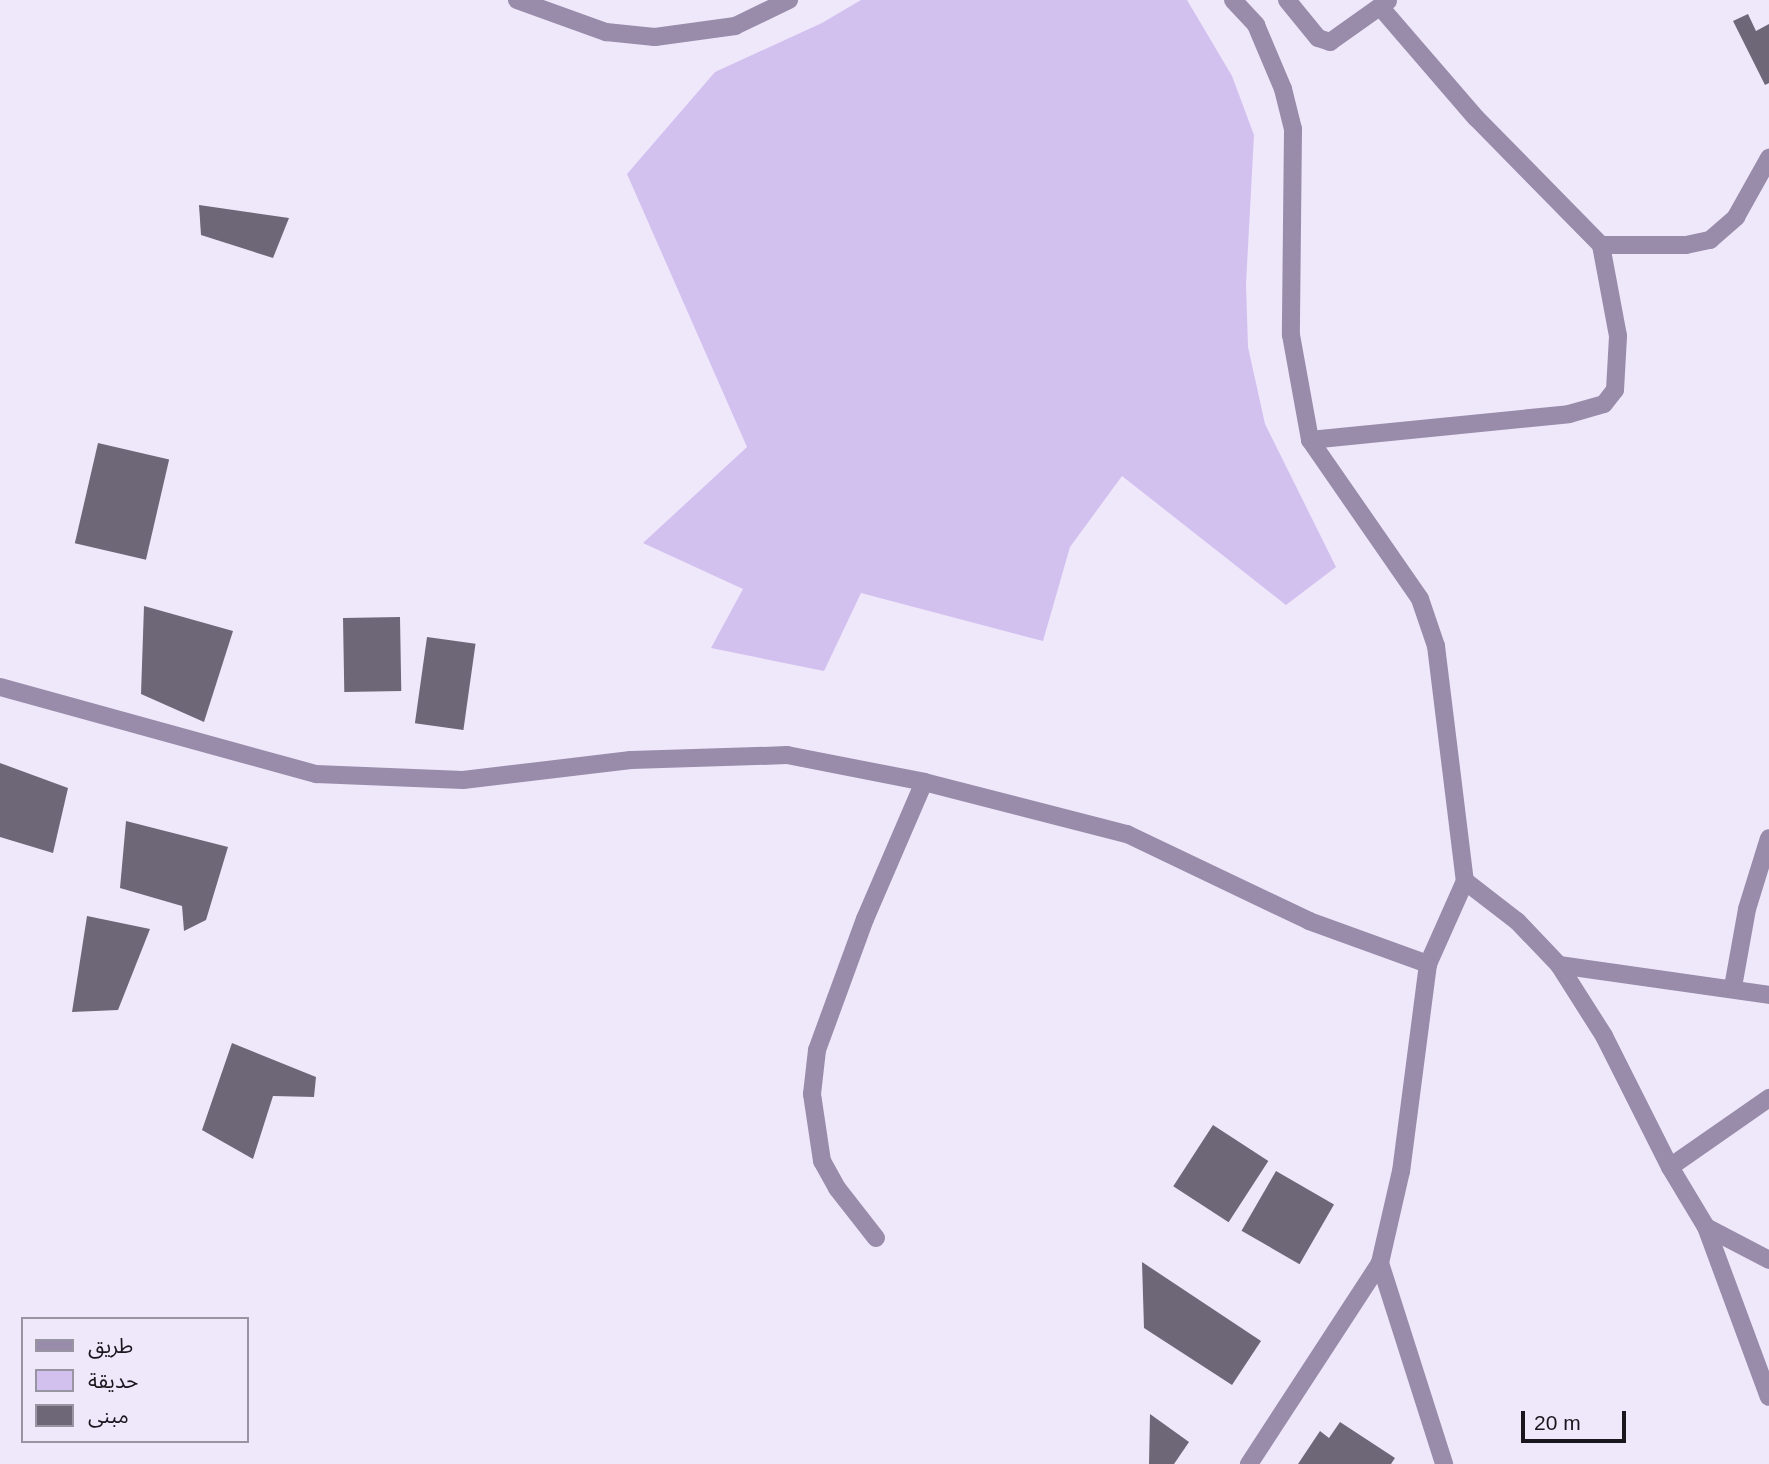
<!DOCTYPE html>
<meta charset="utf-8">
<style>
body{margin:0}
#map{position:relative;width:1769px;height:1464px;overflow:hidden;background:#efe8fb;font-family:Helvetica,"Noto Sans Arabic",sans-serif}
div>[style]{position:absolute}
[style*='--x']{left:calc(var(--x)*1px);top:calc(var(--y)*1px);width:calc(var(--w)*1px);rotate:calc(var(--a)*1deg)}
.green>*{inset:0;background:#d2c0ef}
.building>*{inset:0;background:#6e6778;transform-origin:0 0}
.street>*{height:18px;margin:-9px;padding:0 9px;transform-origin:9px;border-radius:9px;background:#988caa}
span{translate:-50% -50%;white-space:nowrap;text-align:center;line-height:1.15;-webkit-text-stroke:5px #efe8fb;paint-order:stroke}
.legend{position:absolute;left:21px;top:1317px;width:228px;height:126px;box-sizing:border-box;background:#efe8fb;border:2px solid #9994a2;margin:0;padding:9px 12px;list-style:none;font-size:21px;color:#19161d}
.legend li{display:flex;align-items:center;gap:14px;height:35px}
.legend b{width:35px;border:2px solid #9994a2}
.scale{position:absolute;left:1521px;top:1411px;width:105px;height:32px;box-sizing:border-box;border:4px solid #19161d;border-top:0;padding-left:9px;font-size:21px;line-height:24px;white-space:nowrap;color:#19161d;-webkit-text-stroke:5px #efe8fb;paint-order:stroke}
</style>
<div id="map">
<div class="green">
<i style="clip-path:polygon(861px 0,1187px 0,1232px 76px,1254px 135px,1246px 284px,1248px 347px,1265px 424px,1336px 567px,1286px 605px,1122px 476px,1070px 547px,1043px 641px,861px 593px,824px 671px,711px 648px,743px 589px,643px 543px,747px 447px,627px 174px,715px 72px,822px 23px)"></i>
</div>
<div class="building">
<i style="clip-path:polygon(1748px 14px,1756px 31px,1769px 24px,1769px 83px,1765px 85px,1733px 21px)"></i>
<i style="clip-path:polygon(199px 205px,289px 218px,273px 258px,201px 235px)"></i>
<i style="left:98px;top:443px;width:73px;height:103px;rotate:13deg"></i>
<i style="clip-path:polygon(144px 606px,233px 631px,204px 722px,141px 694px)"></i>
<i style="left:400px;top:617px;width:74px;height:57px;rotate:89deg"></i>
<i style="left:427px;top:637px;width:49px;height:87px;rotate:8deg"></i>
<i style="clip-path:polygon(0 763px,68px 788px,53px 853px,0 837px)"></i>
<i style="clip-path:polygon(126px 821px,228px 847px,206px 920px,184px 931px,182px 906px,120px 888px)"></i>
<i style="clip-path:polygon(87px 916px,150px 929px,118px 1010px,72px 1012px)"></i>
<i style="clip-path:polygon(232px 1043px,316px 1077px,314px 1097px,273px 1096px,253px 1159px,202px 1130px)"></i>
<i style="left:1213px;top:1125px;width:66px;height:73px;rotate:33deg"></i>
<i style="left:1276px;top:1171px;width:67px;height:69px;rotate:30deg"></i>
<i style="clip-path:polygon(1142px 1262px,1261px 1341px,1232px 1385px,1144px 1328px)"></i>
<i style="clip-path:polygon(1150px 1414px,1189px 1442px,1174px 1464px,1149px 1464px)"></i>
<i style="clip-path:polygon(1340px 1422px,1395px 1458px,1391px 1464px,1298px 1464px,1320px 1431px,1329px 1438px)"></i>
</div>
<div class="street">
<i style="--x:517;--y:0;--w:95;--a:19.8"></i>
<i style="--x:606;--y:32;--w:49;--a:5.8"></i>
<i style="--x:655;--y:37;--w:81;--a:-7.8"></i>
<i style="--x:735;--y:26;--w:60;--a:-25.7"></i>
<i style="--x:1233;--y:0;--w:34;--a:47"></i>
<i style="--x:1256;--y:25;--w:69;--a:67.1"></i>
<i style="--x:1283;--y:89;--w:41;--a:76"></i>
<i style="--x:1293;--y:129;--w:206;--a:90.6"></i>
<i style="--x:1291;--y:335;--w:107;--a:79.7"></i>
<i style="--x:1310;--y:440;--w:193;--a:55.3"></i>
<i style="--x:1420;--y:599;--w:50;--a:71.2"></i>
<i style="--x:1436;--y:646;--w:237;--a:83"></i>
<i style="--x:1465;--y:881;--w:91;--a:114"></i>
<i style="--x:1428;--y:964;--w:209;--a:97.4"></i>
<i style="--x:1401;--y:1171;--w:94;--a:102.9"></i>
<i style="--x:1380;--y:1263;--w:240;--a:123.1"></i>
<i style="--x:1287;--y:0;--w:49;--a:50.8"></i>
<i style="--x:1318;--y:38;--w:13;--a:18"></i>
<i style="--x:1330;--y:42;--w:71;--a:-35.3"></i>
<i style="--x:1601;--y:245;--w:85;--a:0"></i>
<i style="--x:1686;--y:245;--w:25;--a:-12"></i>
<i style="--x:1710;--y:240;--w:35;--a:-41"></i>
<i style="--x:1736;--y:217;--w:68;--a:-60.8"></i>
<i style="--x:1310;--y:440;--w:260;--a:-5.7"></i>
<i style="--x:1569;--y:414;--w:36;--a:-16"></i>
<i style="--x:1604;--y:404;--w:18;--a:-52"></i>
<i style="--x:1615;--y:390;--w:54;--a:-86.8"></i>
<i style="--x:1618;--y:336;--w:93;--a:-100.6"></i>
<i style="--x:1601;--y:245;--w:178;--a:-134.5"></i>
<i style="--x:1476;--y:118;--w:144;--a:-130.8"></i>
<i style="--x:0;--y:687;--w:328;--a:15.4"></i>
<i style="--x:316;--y:774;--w:147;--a:2.3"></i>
<i style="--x:463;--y:780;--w:169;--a:-6.8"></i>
<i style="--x:631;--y:760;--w:156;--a:-1.8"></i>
<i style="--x:787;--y:755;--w:140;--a:11.1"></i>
<i style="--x:924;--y:782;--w:210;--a:14.4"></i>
<i style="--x:1127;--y:834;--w:202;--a:25.5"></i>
<i style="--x:1309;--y:921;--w:127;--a:19.9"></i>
<i style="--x:1465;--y:881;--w:66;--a:37.6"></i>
<i style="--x:1517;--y:921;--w:61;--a:46.3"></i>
<i style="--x:1559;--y:965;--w:84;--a:57.6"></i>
<i style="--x:1604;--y:1036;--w:147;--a:63.3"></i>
<i style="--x:1670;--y:1167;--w:70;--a:59"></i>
<i style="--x:1706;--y:1227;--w:181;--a:69.7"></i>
<i style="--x:1559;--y:965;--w:212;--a:8.1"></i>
<i style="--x:1733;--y:987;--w:79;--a:-79.8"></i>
<i style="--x:1747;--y:909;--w:74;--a:-72.8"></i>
<i style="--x:1670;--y:1167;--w:121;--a:-34.9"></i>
<i style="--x:1706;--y:1227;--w:71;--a:27.6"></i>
<i style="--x:876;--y:1238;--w:63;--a:-128"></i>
<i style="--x:837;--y:1188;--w:31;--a:-119"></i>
<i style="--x:822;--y:1161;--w:68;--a:-98.5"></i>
<i style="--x:812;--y:1094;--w:44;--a:-83.5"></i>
<i style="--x:817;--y:1050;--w:140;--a:-69.9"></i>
<i style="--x:865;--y:919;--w:149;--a:-66.7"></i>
<i style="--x:1380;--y:1263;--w:211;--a:72.3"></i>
</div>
<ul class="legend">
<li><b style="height:9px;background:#988caa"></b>طريق</li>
<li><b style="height:19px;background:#d2c0ef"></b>حديقة</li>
<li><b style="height:19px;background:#6e6778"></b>مبنى</li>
</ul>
<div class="scale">20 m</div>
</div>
